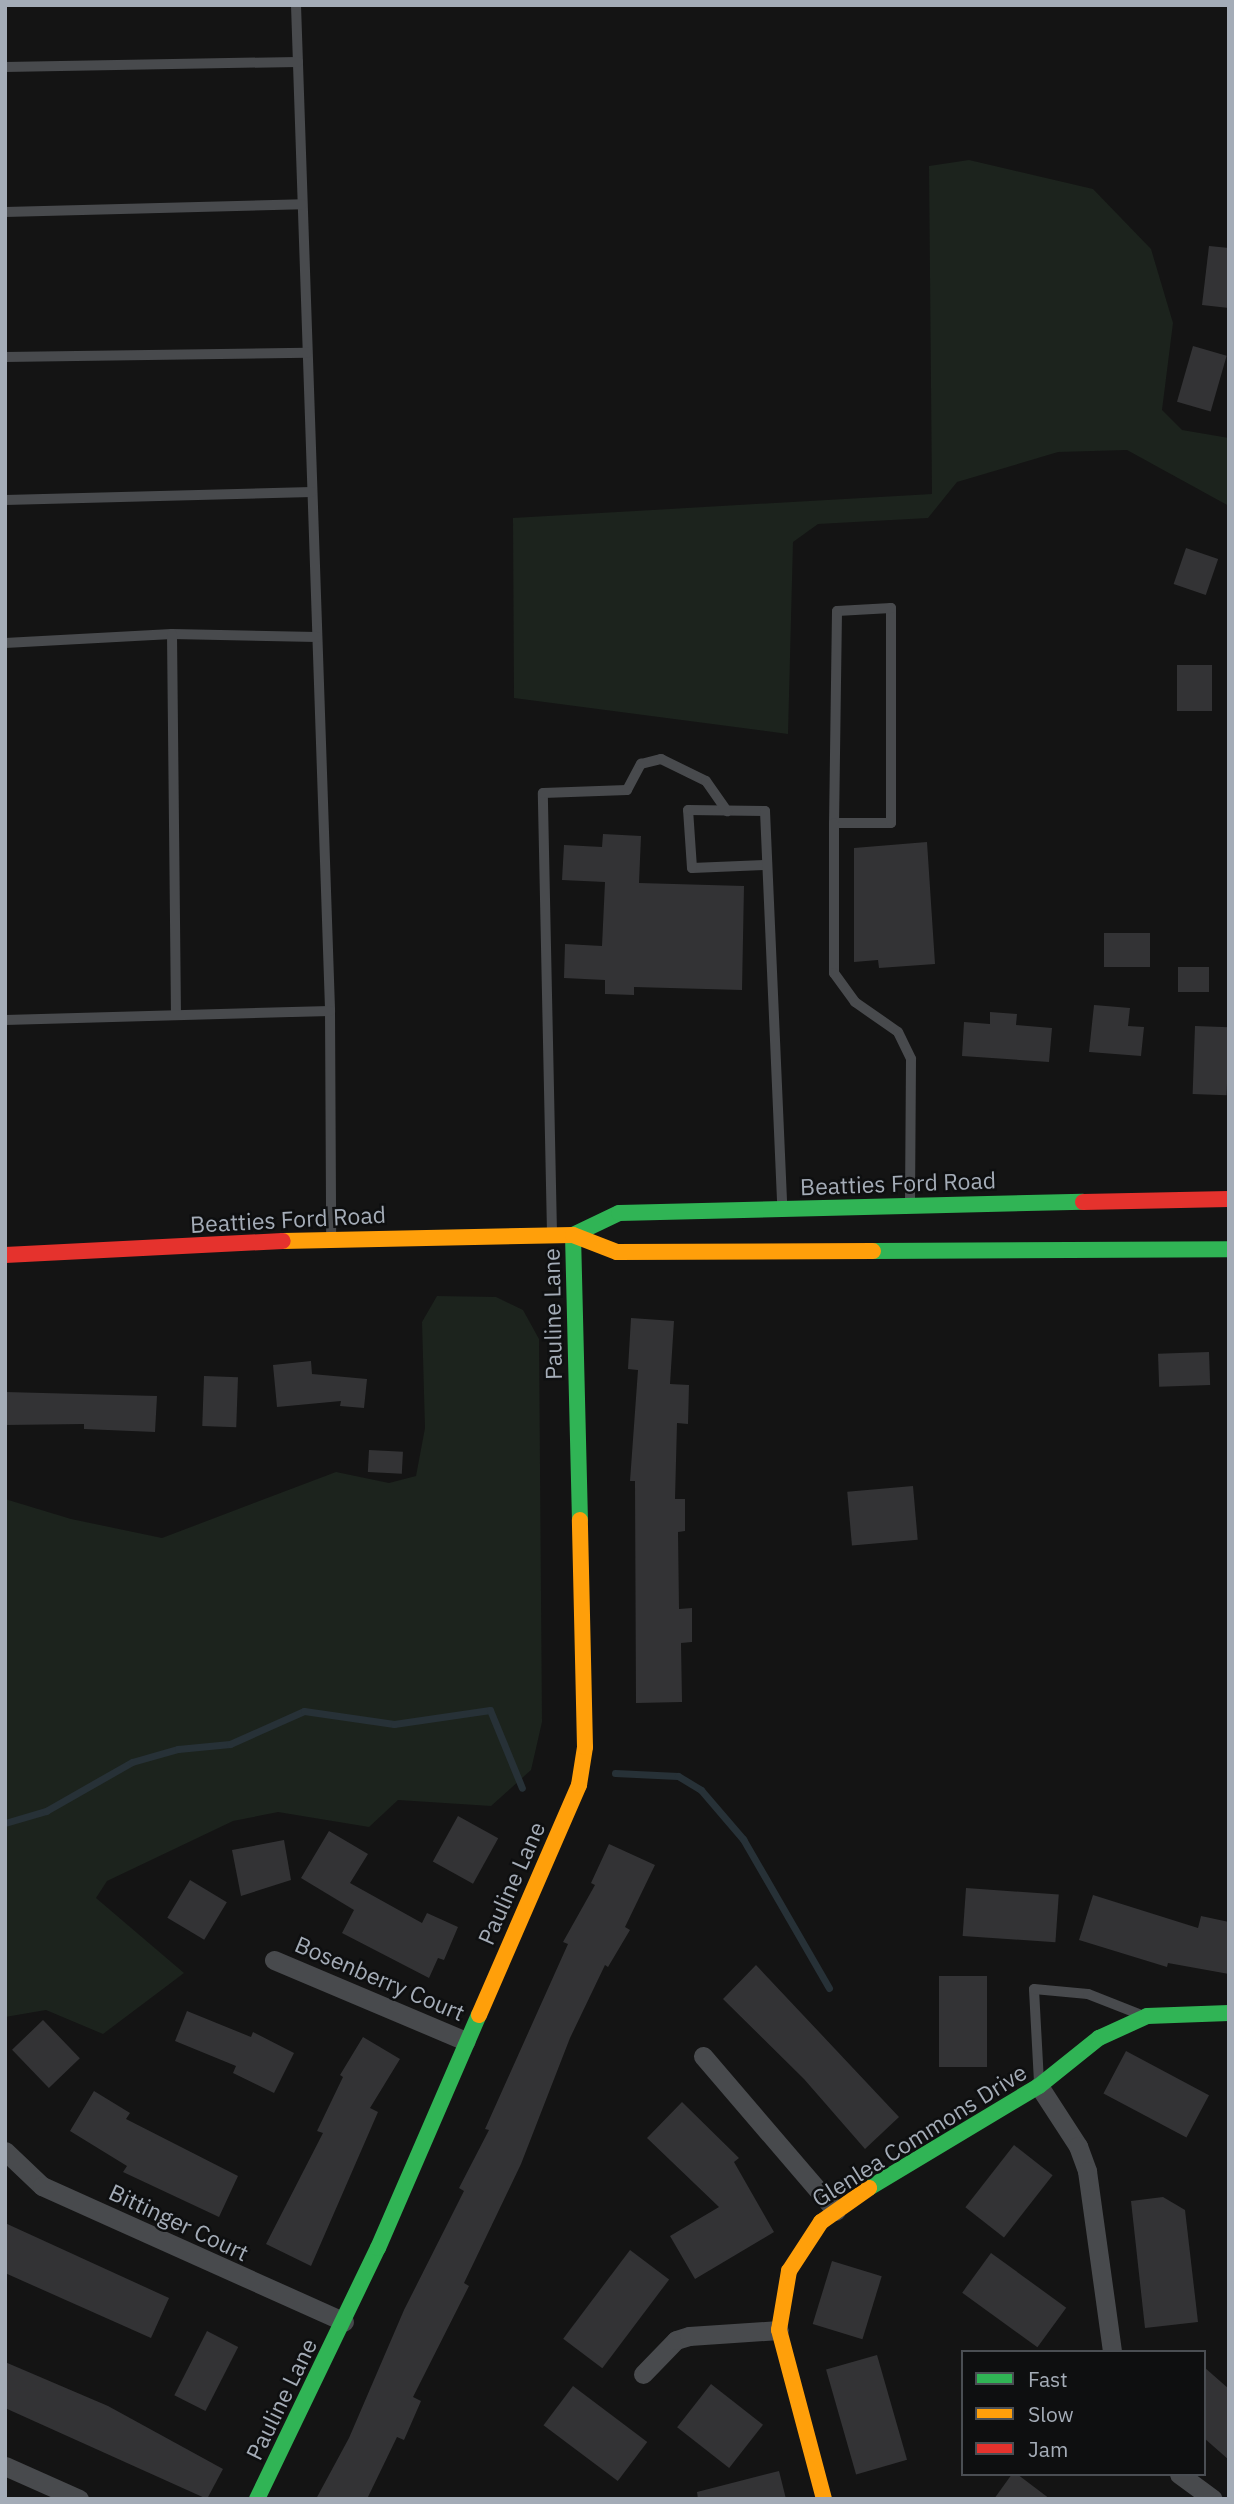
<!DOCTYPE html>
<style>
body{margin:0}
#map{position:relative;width:1234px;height:2504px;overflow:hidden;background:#141414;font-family:"IBM Plex Sans",sans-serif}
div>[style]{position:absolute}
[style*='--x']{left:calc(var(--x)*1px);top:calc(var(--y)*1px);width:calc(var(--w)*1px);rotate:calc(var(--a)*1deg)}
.green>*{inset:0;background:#1c231d}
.stream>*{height:7px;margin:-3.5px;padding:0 3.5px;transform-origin:3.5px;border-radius:3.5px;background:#273137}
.building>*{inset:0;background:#333335;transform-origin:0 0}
.lane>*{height:10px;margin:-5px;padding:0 5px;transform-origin:5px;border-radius:5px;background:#484a4d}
.street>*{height:19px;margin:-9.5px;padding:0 9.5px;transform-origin:9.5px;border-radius:9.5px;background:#484a4d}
.fast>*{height:16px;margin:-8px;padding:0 8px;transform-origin:8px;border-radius:8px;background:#30b455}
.slow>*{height:16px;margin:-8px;padding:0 8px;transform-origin:8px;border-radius:8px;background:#ff9f0a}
.jam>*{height:16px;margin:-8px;padding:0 8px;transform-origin:8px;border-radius:8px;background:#e5322d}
span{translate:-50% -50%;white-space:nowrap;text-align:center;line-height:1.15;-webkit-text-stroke:5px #0e0f10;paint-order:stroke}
.street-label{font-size:23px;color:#a4acb7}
.frame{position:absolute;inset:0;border:7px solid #a4acb7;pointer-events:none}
.legend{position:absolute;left:961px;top:2350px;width:245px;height:126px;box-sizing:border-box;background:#0e0f10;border:2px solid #4a4e53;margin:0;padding:9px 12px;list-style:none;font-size:21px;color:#a4acb7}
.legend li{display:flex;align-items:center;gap:14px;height:35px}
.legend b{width:35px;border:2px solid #4a4e53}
</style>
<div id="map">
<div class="green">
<i style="clip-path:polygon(969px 160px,1093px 189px,1151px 249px,1173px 323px,1162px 410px,1182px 430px,1229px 438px,1229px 506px,1127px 450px,1058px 452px,957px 482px,928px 518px,818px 524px,793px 542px,788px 734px,514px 698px,513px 518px,932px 494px,929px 166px)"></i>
<i style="clip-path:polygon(437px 1296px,496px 1297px,523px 1310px,539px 1339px,542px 1722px,531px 1770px,491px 1806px,398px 1800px,369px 1827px,278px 1812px,233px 1821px,107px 1881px,96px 1898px,184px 1973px,103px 2034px,46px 2010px,5px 2017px,5px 1499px,71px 1519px,162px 1538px,336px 1472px,389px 1483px,416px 1476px,425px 1428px,422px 1322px)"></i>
</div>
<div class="stream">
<i style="--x:615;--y:1773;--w:63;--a:2.7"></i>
<i style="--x:678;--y:1776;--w:27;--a:31"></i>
<i style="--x:701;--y:1790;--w:65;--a:49.4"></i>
<i style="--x:743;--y:1839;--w:172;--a:60"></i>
<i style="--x:5;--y:1823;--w:43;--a:-16.3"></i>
<i style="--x:46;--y:1811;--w:99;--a:-29.7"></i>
<i style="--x:132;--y:1762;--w:48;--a:-15.8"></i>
<i style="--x:178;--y:1749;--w:52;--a:-5.5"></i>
<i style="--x:230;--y:1744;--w:81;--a:-24"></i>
<i style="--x:304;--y:1711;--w:91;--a:8.2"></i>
<i style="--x:394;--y:1724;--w:97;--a:-8.3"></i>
<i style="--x:490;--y:1710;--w:84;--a:67.7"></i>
</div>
<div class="building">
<i style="clip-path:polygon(1209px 246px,1229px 248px,1229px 308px,1202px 305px)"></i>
<i style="left:1193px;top:346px;width:35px;height:58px;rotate:16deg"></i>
<i style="left:1186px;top:548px;width:34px;height:38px;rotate:19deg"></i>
<i style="left:1212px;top:665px;width:46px;height:35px;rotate:90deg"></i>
<i style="clip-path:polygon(603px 834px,641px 836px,639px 883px,744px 886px,742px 990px,634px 987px,634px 995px,605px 994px,605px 980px,564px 978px,565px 944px,602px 946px,605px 882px,562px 880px,564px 845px,602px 847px)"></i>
<i style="clip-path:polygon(927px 842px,935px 964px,879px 968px,878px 960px,854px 962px,854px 848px)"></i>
<i style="left:1150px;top:933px;width:34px;height:46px;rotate:90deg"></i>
<i style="left:1178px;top:967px;width:31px;height:25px"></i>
<i style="clip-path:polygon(1094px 1005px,1130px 1008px,1128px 1026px,1144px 1027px,1141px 1056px,1089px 1052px)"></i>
<i style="clip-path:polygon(990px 1012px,1017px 1014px,1016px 1025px,1052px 1028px,1049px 1062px,962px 1056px,964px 1022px,990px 1024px)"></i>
<i style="left:1195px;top:1026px;width:34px;height:68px;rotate:2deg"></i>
<i style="clip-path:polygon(631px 1318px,674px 1321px,670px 1384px,689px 1385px,688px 1424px,677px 1423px,675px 1499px,685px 1499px,685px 1531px,678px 1532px,679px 1609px,692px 1608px,692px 1642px,681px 1643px,682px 1702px,636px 1703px,635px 1481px,630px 1481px,638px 1370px,628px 1369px)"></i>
<i style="left:1209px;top:1352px;width:33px;height:51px;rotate:88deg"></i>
<i style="clip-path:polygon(311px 1361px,312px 1374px,367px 1379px,364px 1408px,340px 1406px,341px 1401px,277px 1407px,273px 1365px)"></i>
<i style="left:204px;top:1376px;width:34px;height:50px;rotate:2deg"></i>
<i style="clip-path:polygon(5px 1392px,157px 1396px,155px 1432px,84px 1429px,84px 1424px,5px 1425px)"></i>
<i style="left:369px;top:1450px;width:34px;height:22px;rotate:3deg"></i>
<i style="left:913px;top:1486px;width:54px;height:66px;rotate:85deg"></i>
<i style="left:458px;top:1816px;width:46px;height:52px;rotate:29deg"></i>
<i style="clip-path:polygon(329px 1831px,368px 1854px,350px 1883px,422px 1923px,427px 1913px,458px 1927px,444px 1960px,438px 1958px,429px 1978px,342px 1933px,354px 1910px,301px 1878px)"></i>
<i style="clip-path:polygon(284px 1840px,291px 1880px,241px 1896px,232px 1850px)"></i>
<i style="clip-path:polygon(609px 1844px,655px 1865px,625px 1927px,630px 1930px,608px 1967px,605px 1965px,570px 2038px,521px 2164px,464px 2283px,469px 2286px,413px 2397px,421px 2401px,404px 2440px,397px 2437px,367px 2499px,316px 2499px,349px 2438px,404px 2310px,464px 2191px,459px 2188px,489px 2130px,485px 2129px,568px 1944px,563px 1942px,595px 1885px,591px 1883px)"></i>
<i style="left:190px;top:1880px;width:43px;height:44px;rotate:31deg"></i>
<i style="left:966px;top:1888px;width:93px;height:48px;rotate:4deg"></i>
<i style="clip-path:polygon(1093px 1895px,1198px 1928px,1201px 1916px,1229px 1922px,1229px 1974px,1168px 1963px,1167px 1967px,1079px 1940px)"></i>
<i style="clip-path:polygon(756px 1965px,899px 2117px,865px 2149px,804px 2079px,723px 1999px)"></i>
<i style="left:939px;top:1976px;width:48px;height:91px"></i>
<i style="clip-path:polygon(187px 2011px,251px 2037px,253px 2032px,294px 2053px,274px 2093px,233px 2073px,236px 2066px,175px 2041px)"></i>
<i style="left:43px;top:2020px;width:53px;height:43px;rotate:46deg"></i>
<i style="clip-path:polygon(363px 2037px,400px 2059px,370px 2108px,378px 2112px,311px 2266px,266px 2244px,323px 2133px,317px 2131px,343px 2077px,340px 2075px)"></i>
<i style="left:1126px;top:2051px;width:94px;height:48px;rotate:28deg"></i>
<i style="clip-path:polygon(94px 2091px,130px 2113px,126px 2119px,238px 2176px,219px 2217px,123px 2172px,127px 2166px,70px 2131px)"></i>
<i style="clip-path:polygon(682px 2102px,739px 2158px,734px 2162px,774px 2232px,695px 2279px,670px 2236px,719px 2207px,647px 2138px)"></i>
<i style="left:1014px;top:2145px;width:49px;height:79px;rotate:38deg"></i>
<i style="clip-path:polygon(1163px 2197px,1185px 2210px,1198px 2322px,1145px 2328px,1131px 2201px)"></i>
<i style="clip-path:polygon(5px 2223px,169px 2298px,151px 2338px,5px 2273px)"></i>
<i style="left:630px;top:2250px;width:49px;height:111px;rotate:37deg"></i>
<i style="left:991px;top:2253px;width:93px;height:49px;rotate:36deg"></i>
<i style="left:832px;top:2261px;width:52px;height:66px;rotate:17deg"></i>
<i style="left:207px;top:2331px;width:35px;height:72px;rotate:27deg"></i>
<i style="left:877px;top:2355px;width:109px;height:53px;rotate:74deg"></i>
<i style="clip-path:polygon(5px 2362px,108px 2406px,223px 2469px,207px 2499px,5px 2408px)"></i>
<i style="clip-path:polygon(1204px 2367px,1229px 2389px,1229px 2460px,1204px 2438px)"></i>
<i style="left:711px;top:2384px;width:66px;height:55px;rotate:38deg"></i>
<i style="left:573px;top:2386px;width:93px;height:49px;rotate:37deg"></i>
<i style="clip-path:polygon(779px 2471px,786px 2499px,698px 2499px,697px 2492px)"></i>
<i style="clip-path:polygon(1012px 2474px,1017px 2474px,1050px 2499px,994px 2499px)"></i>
</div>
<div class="lane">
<i style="--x:296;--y:5;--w:1007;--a:88.06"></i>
<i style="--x:330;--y:1011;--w:225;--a:89.7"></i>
<i style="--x:5;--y:67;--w:293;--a:-1"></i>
<i style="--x:5;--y:212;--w:297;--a:-1.5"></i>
<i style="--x:5;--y:357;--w:302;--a:-0.8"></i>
<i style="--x:5;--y:500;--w:307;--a:-1.5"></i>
<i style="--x:172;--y:634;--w:145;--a:1.2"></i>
<i style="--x:5;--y:643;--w:167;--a:-3.1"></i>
<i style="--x:172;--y:634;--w:381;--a:89.4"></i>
<i style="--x:834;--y:823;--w:57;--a:0"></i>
<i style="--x:891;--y:823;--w:215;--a:-90"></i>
<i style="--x:891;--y:608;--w:54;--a:176.8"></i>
<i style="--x:837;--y:611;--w:212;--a:90.8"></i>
<i style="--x:834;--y:823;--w:150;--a:90"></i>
<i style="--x:834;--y:973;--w:36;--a:54"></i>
<i style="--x:855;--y:1002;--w:52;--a:34.9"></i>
<i style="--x:898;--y:1032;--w:30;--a:64"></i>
<i style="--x:911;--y:1059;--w:145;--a:90.4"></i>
<i style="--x:766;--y:865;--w:74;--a:177.7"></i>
<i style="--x:692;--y:868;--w:58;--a:-93.9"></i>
<i style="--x:688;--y:810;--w:77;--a:0.7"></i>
<i style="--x:765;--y:811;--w:394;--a:87.5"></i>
<i style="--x:5;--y:1020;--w:325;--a:-1.6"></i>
<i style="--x:552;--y:1233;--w:440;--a:-91.2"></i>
<i style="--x:543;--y:793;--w:84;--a:-2"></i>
<i style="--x:627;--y:790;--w:30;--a:-62"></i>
<i style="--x:641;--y:764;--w:21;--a:-14"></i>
<i style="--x:661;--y:759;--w:50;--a:26.1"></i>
<i style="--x:706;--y:781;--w:37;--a:55"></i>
<i style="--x:1039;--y:2082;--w:93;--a:-93.1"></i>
<i style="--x:1034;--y:1989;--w:54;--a:5.3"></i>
<i style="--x:1088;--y:1994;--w:55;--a:21.4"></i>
</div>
<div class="street">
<i style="--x:274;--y:1960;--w:208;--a:22.9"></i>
<i style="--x:703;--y:2056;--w:204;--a:49.4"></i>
<i style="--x:1039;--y:2086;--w:72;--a:57"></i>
<i style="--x:1078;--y:2146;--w:27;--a:70"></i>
<i style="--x:1087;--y:2171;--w:183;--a:82.1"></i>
<i style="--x:5;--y:2151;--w:51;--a:43.4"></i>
<i style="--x:42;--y:2186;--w:331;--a:24.2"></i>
<i style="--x:643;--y:2374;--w:47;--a:-45.9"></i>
<i style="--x:676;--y:2340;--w:14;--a:-17"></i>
<i style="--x:689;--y:2336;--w:90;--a:-3.8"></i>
<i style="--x:5;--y:2466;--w:81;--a:24"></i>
<i style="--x:1179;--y:2474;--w:42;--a:36.3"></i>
</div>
<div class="fast">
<i style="--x:573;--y:1235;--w:51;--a:-25.6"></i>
<i style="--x:619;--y:1213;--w:464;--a:-1.4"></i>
<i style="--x:573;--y:1235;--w:285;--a:88.6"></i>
<i style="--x:873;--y:1251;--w:356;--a:-0.3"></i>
<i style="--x:869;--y:2188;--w:198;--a:-31"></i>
<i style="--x:1039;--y:2086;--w:77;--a:-38.7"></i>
<i style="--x:1099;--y:2038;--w:53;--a:-24.6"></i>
<i style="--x:1147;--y:2016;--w:82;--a:-2.1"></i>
<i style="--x:257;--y:2499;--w:279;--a:-64.3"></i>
<i style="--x:378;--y:2248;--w:254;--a:-66.6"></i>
</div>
<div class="slow">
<i style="--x:283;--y:1241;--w:290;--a:-1.2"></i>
<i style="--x:573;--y:1235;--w:47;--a:21.1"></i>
<i style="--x:617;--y:1252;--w:256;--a:-0.2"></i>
<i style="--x:479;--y:2015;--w:251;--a:-66.5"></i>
<i style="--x:579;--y:1785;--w:38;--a:-81"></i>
<i style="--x:585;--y:1747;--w:227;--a:-91.3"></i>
<i style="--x:824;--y:2499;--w:175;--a:-104.9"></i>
<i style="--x:779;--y:2330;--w:60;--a:-80.4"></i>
<i style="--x:789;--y:2271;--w:59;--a:-56.9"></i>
<i style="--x:821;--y:2222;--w:59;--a:-35.3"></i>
</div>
<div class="jam">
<i style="--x:1083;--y:1202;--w:146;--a:-1.2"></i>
<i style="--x:5;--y:1255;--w:278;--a:-2.9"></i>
</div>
<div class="street-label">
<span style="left:898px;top:1183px;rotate:-2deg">Beatties Ford Road</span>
<span style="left:288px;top:1219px;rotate:-3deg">Beatties Ford Road</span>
<span style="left:552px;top:1314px;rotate:-91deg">Pauline Lane</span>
<span style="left:511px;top:1883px;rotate:-66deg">Pauline Lane</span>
<span style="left:380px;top:1978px;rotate:23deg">Bosenberry Court</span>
<span style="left:919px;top:2135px;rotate:-32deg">Glenlea Commons Drive</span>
<span style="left:179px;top:2222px;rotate:25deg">Bittinger Court</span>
<span style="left:281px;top:2399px;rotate:-64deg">Pauline Lane</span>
</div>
<div class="frame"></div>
<ul class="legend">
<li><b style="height:9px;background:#30b455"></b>Fast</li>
<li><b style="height:9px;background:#ff9f0a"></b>Slow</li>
<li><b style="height:9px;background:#e5322d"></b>Jam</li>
</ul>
</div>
